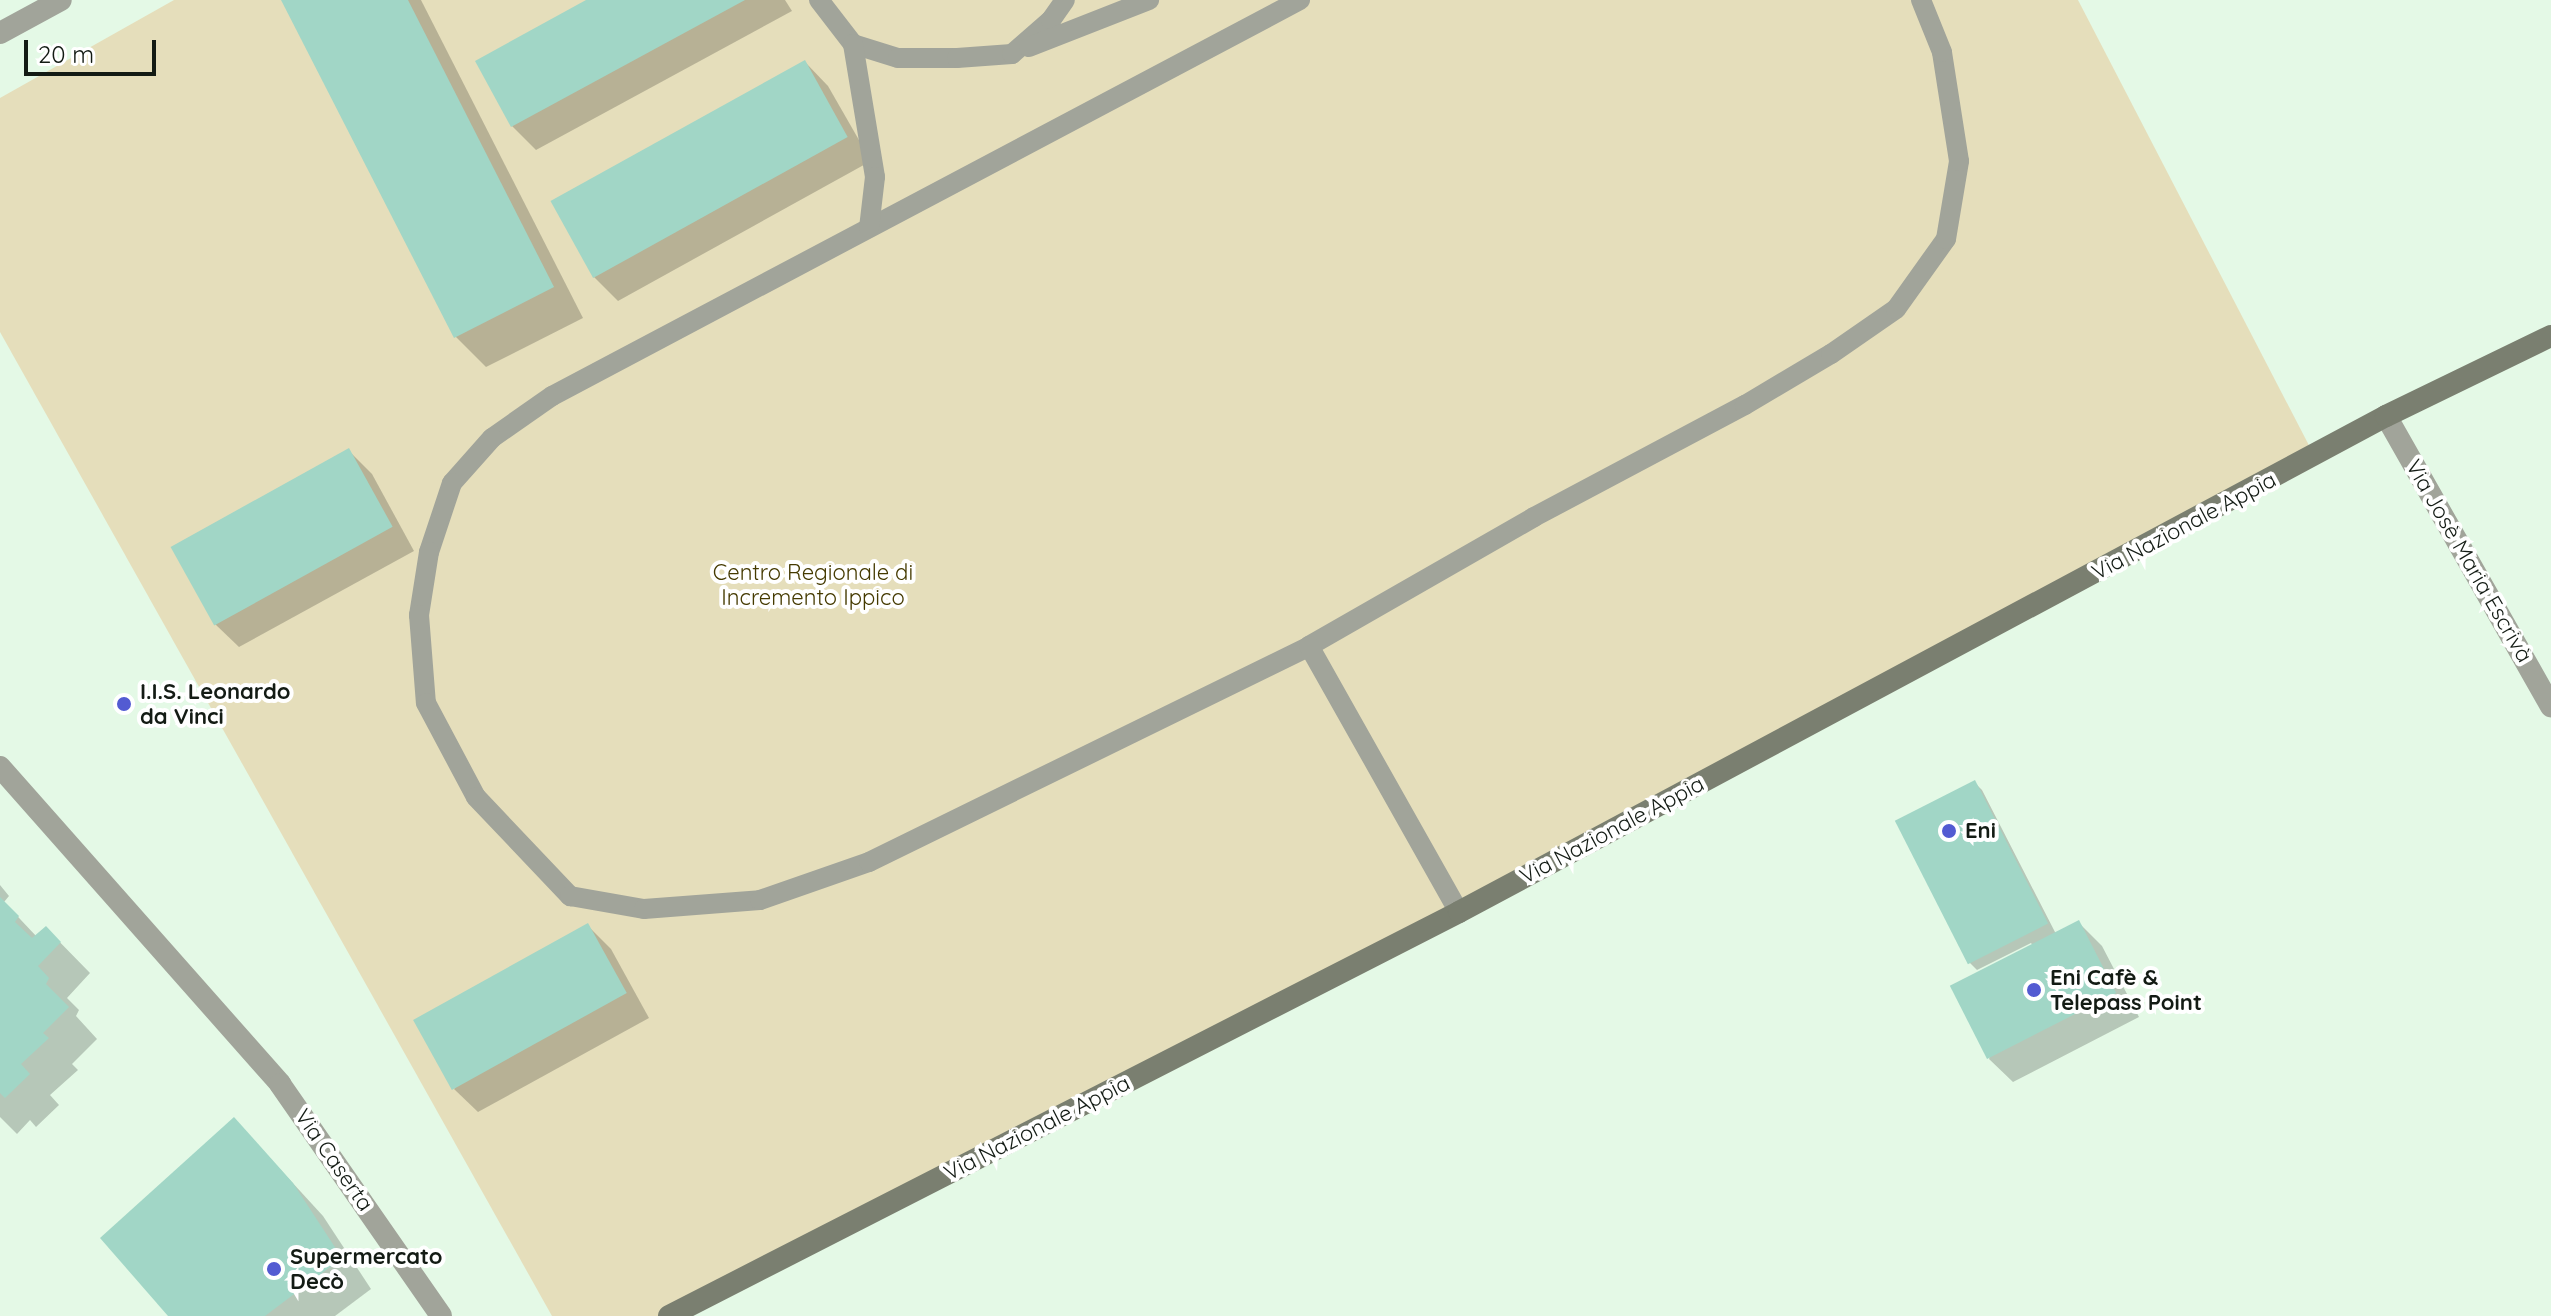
<!DOCTYPE html>
<meta charset="utf-8">
<style>
body{margin:0}
#map{position:relative;width:2551px;height:1316px;overflow:hidden;background:#e4f9e6;font-family:Quicksand,sans-serif}
div>[style]{position:absolute}
[style*='--x']{left:calc(var(--x)*1px);top:calc(var(--y)*1px);width:calc(var(--w)*1px);rotate:calc(var(--a)*1deg)}
.green>*{inset:0;background:#e5debb}
.shadow>*{inset:0;background:#0003}
.building>*{inset:0;background:#a1d6c6;transform-origin:0 0}
.service>*{height:20px;margin:-10px;padding:0 10px;transform-origin:10px;border-radius:10px;background:#a1a49a}
.minor>*{height:22px;margin:-11px;padding:0 11px;transform-origin:11px;border-radius:11px;background:#a1a49a}
.tertiary>*{height:22px;margin:-11px;padding:0 11px;transform-origin:11px;border-radius:11px;background:#a1a49a}
.secondary>*{height:22px;margin:-11px;padding:0 11px;transform-origin:11px;border-radius:11px;background:#7a7f70}
.dots>*{width:22px;height:22px;translate:-50% -50%;box-sizing:border-box;border:4px solid #fff;border-radius:50%}
span{translate:-50% -50%;white-space:nowrap;text-align:center;line-height:1.15;-webkit-text-stroke:8px #fff;paint-order:stroke}
.street-label{font-size:22px;color:#131b14}
.park-label{font-size:22px;color:#453a00}
.poi-label{font-size:22px;color:#131b14;font-weight:700}
.left{translate:0 -50%;text-align:left}
.scale{position:absolute;left:24px;top:40px;width:132px;height:36px;box-sizing:border-box;border:4px solid #131b14;border-top:0;padding-left:10px;font-size:24px;line-height:28px;white-space:nowrap;color:#131b14;-webkit-text-stroke:6px #fff;paint-order:stroke}
</style>
<div id="map">
<div class="green">
<i style="clip-path:polygon(174px 0,2078px 0,2315px 457px,669px 1316px,552px 1316px,0 332px,0 98px)"></i>
</div>
<div class="shadow">
<i style="clip-path:polygon(283px 0,421px 0,583px 318px,486px 367px,455px 336px)"></i>
<i style="clip-path:polygon(590px 0,785px 0,792px 11px,536px 150px,512px 126px)"></i>
<i style="clip-path:polygon(805px 62px,828px 86px,871px 161px,618px 301px,594px 277px)"></i>
<i style="clip-path:polygon(349px 451px,372px 474px,414px 551px,239px 647px,215px 624px)"></i>
<i style="clip-path:polygon(1974px 782px,1982px 790px,2056px 934px,2079px 923px,2102px 946px,2139px 1017px,2013px 1082px,1989px 1059px,2033px 946px,2031px 943px,1977px 970px,1969px 962px)"></i>
<i style="clip-path:polygon(0 885px,9px 896px,4px 902px,37px 937px,46px 928px,90px 973px,67px 998px,79px 1010px,76px 1016px,97px 1039px,72px 1064px,78px 1070px,50px 1095px,59px 1105px,36px 1127px,30px 1120px,17px 1134px,0 1117px)"></i>
<i style="clip-path:polygon(587px 925px,611px 949px,649px 1018px,478px 1112px,454px 1089px)"></i>
<i style="clip-path:polygon(234px 1119px,323px 1216px,371px 1289px,335px 1316px,171px 1316px)"></i>
</div>
<div class="building">
<i style="clip-path:polygon(281px 0,408px 0,554px 287px,454px 338px)"></i>
<i style="clip-path:polygon(586px 0,745px 0,511px 127px,475px 61px)"></i>
<i style="left:805px;top:60px;width:88px;height:291px;rotate:61deg"></i>
<i style="left:349px;top:448px;width:90px;height:204px;rotate:61deg"></i>
<i style="left:1975px;top:780px;width:161px;height:90px;rotate:63deg"></i>
<i style="clip-path:polygon(0 897px,19px 916px,15px 922px,32px 938px,46px 926px,61px 942px,38px 966px,49px 978px,46px 984px,69px 1007px,43px 1033px,49px 1038px,21px 1064px,30px 1074px,5px 1098px,0 1093px)"></i>
<i style="left:2079px;top:920px;width:82px;height:145px;rotate:63deg"></i>
<i style="left:588px;top:923px;width:80px;height:200px;rotate:61deg"></i>
<i style="clip-path:polygon(234px 1117px,293px 1183px,342px 1258px,265px 1316px,168px 1316px,100px 1238px)"></i>
</div>
<div class="service">
<i style="--x:819;--y:0;--w:56;--a:52.3"></i>
<i style="--x:853;--y:44;--w:47;--a:17.3"></i>
<i style="--x:898;--y:58;--w:59;--a:0"></i>
<i style="--x:957;--y:58;--w:55;--a:-4.2"></i>
<i style="--x:1012;--y:54;--w:52;--a:-41.1"></i>
<i style="--x:1051;--y:20;--w:24;--a:-55"></i>
<i style="--x:1300;--y:0;--w:846;--a:152.1"></i>
<i style="--x:552;--y:396;--w:73;--a:145"></i>
<i style="--x:492;--y:438;--w:60;--a:131.6"></i>
<i style="--x:452;--y:483;--w:73;--a:108.4"></i>
<i style="--x:429;--y:552;--w:64;--a:99"></i>
<i style="--x:419;--y:615;--w:88;--a:85.5"></i>
<i style="--x:426;--y:703;--w:106;--a:62"></i>
<i style="--x:476;--y:797;--w:137;--a:46.5"></i>
<i style="--x:570;--y:896;--w:75;--a:10"></i>
<i style="--x:644;--y:909;--w:116;--a:-4.4"></i>
<i style="--x:760;--y:900;--w:115;--a:-19.2"></i>
<i style="--x:869;--y:862;--w:490;--a:-26.1"></i>
<i style="--x:1309;--y:646;--w:259;--a:-29.8"></i>
<i style="--x:1534;--y:517;--w:239;--a:-28"></i>
<i style="--x:1745;--y:405;--w:100;--a:-30.7"></i>
<i style="--x:1831;--y:354;--w:79;--a:-34.7"></i>
<i style="--x:1896;--y:309;--w:86;--a:-54.5"></i>
<i style="--x:1946;--y:239;--w:79;--a:-80.5"></i>
<i style="--x:1959;--y:161;--w:110;--a:-98.9"></i>
<i style="--x:1942;--y:52;--w:56;--a:-112"></i>
<i style="--x:853;--y:44;--w:135;--a:80.6"></i>
<i style="--x:875;--y:177;--w:51;--a:96.7"></i>
<i style="--x:1029;--y:47;--w:129;--a:-21.4"></i>
<i style="--x:1309;--y:646;--w:305;--a:60.6"></i>
</div>
<div class="minor">
<i style="--x:2386;--y:416;--w:334;--a:60.4"></i>
<i style="--x:0;--y:767;--w:423;--a:48.5"></i>
<i style="--x:280;--y:1084;--w:282;--a:55.2"></i>
</div>
<div class="tertiary">
<i style="--x:0;--y:33;--w:69;--a:-28.4"></i>
</div>
<div class="secondary">
<i style="--x:669;--y:1316;--w:887;--a:-27.08"></i>
<i style="--x:1459;--y:912;--w:1051;--a:-28.15"></i>
<i style="--x:2386;--y:416;--w:183;--a:-25.9"></i>
</div>
<div class="dots">
<i style="left:124px;top:704px;background:#535bd2"></i>
<i style="left:1949px;top:831px;background:#535bd2"></i>
<i style="left:2034px;top:990px;background:#535bd2"></i>
<i style="left:274px;top:1269px;background:#535bd2"></i>
</div>
<div class="street-label">
<span style="left:2184px;top:526px;rotate:-28deg">Via Nazionale Appia</span>
<span style="left:2469px;top:561px;rotate:60deg">Via Josè Maria Escrivà</span>
<span style="left:1612px;top:830px;rotate:-28deg">Via Nazionale Appia</span>
<span style="left:1037px;top:1128px;rotate:-27deg">Via Nazionale Appia</span>
<span style="left:334px;top:1160px;rotate:55deg">Via Caserta</span>
</div>
<div class="park-label">
<span style="left:813px;top:585px">Centro Regionale di<br>Incremento Ippico</span>
</div>
<div class="poi-label">
<span class="left" style="left:140px;top:704px">I.I.S. Leonardo<br>da Vinci</span>
<span class="left" style="left:1965px;top:831px">Eni</span>
<span class="left" style="left:2050px;top:990px">Eni Cafè &amp;<br>Telepass Point</span>
<span class="left" style="left:290px;top:1269px">Supermercato<br>Decò</span>
</div>
<div class="scale">20 m</div>
</div>
